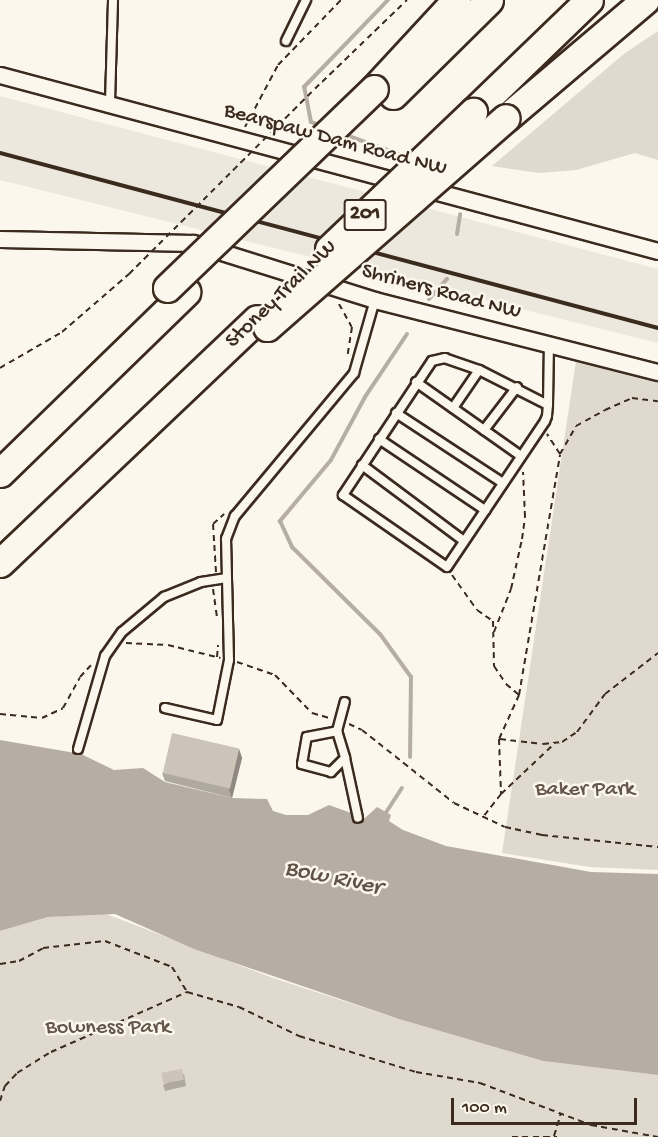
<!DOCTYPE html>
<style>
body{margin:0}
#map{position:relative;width:658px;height:1137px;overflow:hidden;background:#fbf7ec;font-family:"Gochi Hand",sans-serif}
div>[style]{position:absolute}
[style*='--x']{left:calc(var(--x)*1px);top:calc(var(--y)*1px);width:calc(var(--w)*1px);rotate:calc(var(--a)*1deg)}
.built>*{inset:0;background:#ede8dd}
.green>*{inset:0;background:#dfd9ce}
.water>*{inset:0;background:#b6aea2}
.stream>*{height:4px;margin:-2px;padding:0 2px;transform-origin:2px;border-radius:2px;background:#b6aea2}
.path>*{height:2px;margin-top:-1px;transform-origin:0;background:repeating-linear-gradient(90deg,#3b2a1e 0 6px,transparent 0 10.5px)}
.roads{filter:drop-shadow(2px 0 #3b2a1e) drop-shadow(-2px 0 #3b2a1e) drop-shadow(0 2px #3b2a1e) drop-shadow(0 -2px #3b2a1e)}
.service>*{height:8px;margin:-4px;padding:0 4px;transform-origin:4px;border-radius:4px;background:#fbf7ec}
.minor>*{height:15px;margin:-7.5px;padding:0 7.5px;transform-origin:7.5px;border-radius:7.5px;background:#fbf7ec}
.motorway>*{height:27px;margin:-13.5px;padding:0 13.5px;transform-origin:13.5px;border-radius:13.5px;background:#fbf7ec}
.rail>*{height:4px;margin:-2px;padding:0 2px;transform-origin:2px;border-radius:2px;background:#3b2a1e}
.path-bridge>*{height:2px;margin-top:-1px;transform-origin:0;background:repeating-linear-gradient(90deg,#3b2a1e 0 6px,transparent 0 10.5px)}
.bridges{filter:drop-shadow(2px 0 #3b2a1e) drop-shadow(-2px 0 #3b2a1e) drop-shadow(0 2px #3b2a1e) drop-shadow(0 -2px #3b2a1e)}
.motorway-bridge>*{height:27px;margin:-13.5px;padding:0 13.5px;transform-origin:13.5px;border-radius:13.5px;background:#fbf7ec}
.wall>*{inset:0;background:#afa99f}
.shaded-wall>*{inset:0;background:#8f8982}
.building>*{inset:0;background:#ccc4b9;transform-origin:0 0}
span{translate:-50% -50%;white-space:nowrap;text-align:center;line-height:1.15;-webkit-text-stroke:5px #fbf7ec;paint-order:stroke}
.shield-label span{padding:2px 4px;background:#fbf7ec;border:2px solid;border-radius:4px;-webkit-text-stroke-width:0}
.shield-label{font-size:21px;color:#3b2a1e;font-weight:700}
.street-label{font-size:22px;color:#3b2a1e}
.park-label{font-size:22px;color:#64564a}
.water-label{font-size:24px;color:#605246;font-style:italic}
.scale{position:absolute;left:451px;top:1098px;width:186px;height:27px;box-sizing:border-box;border:3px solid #3b2a1e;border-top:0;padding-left:8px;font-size:18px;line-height:21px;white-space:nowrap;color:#3b2a1e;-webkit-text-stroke:4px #fbf7ec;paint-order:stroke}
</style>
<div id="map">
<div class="built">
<i style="clip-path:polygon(0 96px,658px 269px,658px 343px,0 180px)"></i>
</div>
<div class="green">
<i style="clip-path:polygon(658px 31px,658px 160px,635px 153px,576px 170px,539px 173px,492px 166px,625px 53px)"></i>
<i style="clip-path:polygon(576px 361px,658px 383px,658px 870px,590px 867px,502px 853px)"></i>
<i style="clip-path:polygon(101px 912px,273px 978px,399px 1019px,543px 1061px,658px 1075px,658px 1137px,0 1137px,0 931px,48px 917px)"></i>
</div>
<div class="water">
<i style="clip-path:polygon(0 740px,81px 754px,114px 770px,143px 768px,165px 782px,232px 798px,267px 799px,273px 811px,286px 815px,308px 815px,329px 805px,365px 818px,377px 807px,391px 815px,389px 821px,403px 830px,446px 846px,591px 872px,658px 874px,658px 1075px,543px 1061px,399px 1019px,194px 949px,115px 914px,48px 917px,0 931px)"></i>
</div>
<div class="stream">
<i style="--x:322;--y:126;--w:12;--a:-160"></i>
<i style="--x:311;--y:122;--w:36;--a:-101"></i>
<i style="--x:304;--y:87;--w:121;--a:-46"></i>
<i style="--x:343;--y:134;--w:70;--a:20"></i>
<i style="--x:457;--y:234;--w:20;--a:-81"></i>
<i style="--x:429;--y:299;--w:27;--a:-48"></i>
<i style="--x:407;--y:334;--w:76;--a:123.7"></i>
<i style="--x:365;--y:397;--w:72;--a:118.4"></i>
<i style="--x:331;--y:460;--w:80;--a:129.9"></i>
<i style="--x:280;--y:521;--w:29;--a:65"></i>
<i style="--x:292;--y:547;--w:124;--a:44.7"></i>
<i style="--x:380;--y:634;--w:53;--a:54.2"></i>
<i style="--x:411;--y:677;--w:80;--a:90.7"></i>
<i style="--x:385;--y:814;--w:31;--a:-57"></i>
</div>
<div class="path">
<i style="--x:322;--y:82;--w:118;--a:-44"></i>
<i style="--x:245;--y:127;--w:70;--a:-62"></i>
<i style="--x:278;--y:65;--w:91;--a:-45.9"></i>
<i style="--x:339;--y:304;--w:26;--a:61"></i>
<i style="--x:352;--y:327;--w:30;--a:99"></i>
<i style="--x:0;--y:368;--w:72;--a:-30.1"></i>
<i style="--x:62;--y:332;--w:89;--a:-40.9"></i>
<i style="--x:560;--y:454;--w:32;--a:-60"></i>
<i style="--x:576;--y:426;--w:33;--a:-29"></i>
<i style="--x:605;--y:410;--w:30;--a:-24"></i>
<i style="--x:632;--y:398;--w:26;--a:7"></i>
<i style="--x:216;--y:572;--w:48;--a:-93.6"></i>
<i style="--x:213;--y:524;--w:15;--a:-42"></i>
<i style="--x:452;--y:575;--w:43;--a:54.5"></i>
<i style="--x:477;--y:610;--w:19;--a:35"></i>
<i style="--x:493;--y:621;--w:45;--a:88.7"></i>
<i style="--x:494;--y:666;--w:22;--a:56"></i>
<i style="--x:506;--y:684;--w:17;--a:40"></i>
<i style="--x:519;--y:695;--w:48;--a:114.4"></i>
<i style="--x:499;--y:739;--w:55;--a:87.9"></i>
<i style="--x:501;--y:794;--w:29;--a:128"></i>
<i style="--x:213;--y:589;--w:30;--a:82"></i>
<i style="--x:494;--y:632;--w:46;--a:-68.4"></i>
<i style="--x:511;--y:589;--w:51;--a:-77.6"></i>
<i style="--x:522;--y:539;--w:22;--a:-82"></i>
<i style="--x:525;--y:517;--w:45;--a:-92.5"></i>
<i style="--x:126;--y:643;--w:42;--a:2.7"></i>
<i style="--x:168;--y:645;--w:54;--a:14"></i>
<i style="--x:217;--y:657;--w:12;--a:-85"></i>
<i style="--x:237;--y:662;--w:40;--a:18.9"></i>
<i style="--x:275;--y:675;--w:53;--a:45.8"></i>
<i style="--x:312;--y:713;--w:19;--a:16"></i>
<i style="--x:519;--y:695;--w:244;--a:-80.3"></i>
<i style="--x:560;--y:454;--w:24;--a:-123"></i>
<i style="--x:0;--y:714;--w:42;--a:5.4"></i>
<i style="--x:42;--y:718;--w:23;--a:-25"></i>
<i style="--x:63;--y:708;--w:35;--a:-61"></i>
<i style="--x:80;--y:677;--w:16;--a:-47"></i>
<i style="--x:349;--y:724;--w:14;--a:25"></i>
<i style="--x:362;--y:730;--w:117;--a:38.4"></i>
<i style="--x:454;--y:803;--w:56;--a:25.2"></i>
<i style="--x:505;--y:827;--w:38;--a:12"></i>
<i style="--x:542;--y:835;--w:117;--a:5.9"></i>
<i style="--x:500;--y:739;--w:43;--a:6.6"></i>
<i style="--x:543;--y:744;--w:19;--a:-6"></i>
<i style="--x:562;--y:742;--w:18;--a:-34"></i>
<i style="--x:577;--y:732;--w:47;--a:-53.6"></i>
<i style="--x:605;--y:694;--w:67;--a:-37.7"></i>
<i style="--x:501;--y:794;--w:71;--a:-43.3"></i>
<i style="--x:0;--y:964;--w:19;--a:-9"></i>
<i style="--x:19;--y:961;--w:27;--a:-28"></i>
<i style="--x:43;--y:948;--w:62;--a:-6.4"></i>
<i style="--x:105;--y:941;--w:72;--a:21.2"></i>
<i style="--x:172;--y:967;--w:29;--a:59"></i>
<i style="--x:187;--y:992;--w:54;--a:16.1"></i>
<i style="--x:239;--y:1007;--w:67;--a:25.8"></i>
<i style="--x:299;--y:1036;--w:122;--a:17.1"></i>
<i style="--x:416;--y:1072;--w:65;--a:9.8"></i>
<i style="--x:480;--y:1083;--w:119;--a:20.7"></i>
<i style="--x:591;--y:1125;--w:68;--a:10.2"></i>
<i style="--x:0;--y:1101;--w:16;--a:-72"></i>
<i style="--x:5;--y:1086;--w:18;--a:-47"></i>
<i style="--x:17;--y:1073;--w:40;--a:-32"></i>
<i style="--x:51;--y:1052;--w:149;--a:-23.8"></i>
<i style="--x:554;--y:1136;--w:24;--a:-73"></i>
<i style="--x:512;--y:1137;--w:45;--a:0"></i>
</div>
<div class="roads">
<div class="service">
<i style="--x:286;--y:41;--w:46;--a:-64"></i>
<i style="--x:110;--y:102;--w:102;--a:-88.3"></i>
<i style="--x:416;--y:382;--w:128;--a:35.2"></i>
<i style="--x:548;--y:405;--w:77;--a:-153.1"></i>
<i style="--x:479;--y:370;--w:36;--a:-161"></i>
<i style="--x:445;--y:358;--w:13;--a:167"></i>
<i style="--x:432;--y:361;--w:161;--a:123.6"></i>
<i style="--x:343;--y:495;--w:126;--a:34.7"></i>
<i style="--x:447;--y:567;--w:176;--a:-56.1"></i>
<i style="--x:545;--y:421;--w:5;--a:-68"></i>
<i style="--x:547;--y:416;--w:11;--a:-85"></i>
<i style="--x:548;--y:405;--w:61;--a:-89.1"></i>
<i style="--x:453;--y:408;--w:46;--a:-55.6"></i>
<i style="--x:396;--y:413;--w:128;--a:33.2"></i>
<i style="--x:484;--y:430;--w:54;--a:-52.5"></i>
<i style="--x:379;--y:439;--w:128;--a:33.8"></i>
<i style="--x:362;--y:465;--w:127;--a:36.7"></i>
<i style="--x:165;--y:708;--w:53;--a:13"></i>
<i style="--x:217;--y:720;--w:61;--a:-78.7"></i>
<i style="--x:229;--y:660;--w:121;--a:-91.4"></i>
<i style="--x:226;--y:539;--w:25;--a:-69"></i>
<i style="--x:235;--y:516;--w:186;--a:-50.2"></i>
<i style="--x:354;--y:373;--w:76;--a:-74"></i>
<i style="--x:337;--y:731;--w:28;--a:73"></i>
<i style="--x:345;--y:758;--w:20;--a:135"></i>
<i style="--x:331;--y:772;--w:30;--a:-165"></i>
<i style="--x:302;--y:764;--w:27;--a:-80"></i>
<i style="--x:307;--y:737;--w:31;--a:-11"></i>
<i style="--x:337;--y:731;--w:30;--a:-75"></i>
<i style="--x:78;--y:749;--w:97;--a:-73.8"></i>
<i style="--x:105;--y:656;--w:29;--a:-55"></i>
<i style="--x:122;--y:632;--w:55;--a:-39.8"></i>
<i style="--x:164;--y:597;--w:40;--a:-22"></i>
<i style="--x:201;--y:582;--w:26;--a:-9"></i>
<i style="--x:345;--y:758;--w:61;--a:77.8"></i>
</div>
<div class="minor">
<i style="--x:0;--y:75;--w:681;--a:14.97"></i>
<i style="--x:0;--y:239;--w:193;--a:1.2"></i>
<i style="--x:193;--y:243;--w:191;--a:17.4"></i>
<i style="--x:375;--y:300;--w:292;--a:14.3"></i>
</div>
<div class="motorway">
<i style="--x:374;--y:89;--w:121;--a:-47.3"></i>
<i style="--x:393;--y:95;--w:135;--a:-44.7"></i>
<i style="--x:473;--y:112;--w:161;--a:-44"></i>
<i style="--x:506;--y:118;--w:182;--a:-40.3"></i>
<i style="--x:0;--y:473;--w:260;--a:-44.2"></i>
<i style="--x:0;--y:563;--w:354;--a:-43.5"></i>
</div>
</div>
<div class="rail">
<i style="--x:0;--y:153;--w:681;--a:14.89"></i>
</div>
<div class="path-bridge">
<i style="--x:129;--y:274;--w:272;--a:-44.9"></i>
</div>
<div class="bridges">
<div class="motorway-bridge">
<i style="--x:329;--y:249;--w:199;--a:-43.6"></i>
<i style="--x:167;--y:288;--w:287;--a:-43.9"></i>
<i style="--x:267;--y:327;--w:317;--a:-41.2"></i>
</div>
</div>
<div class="wall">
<i style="clip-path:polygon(239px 749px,242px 758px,232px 798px,165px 781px,162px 773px)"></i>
<i style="clip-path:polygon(184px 1074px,186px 1086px,165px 1091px,163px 1085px)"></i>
</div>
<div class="shaded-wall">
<i style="clip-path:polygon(239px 749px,242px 758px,232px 798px,229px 790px)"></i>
</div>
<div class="building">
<i style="left:172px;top:733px;width:69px;height:41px;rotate:13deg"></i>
<i style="left:182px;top:1069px;width:11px;height:21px;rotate:80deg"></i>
</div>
<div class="shield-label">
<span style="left:365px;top:215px">201</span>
</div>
<div class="street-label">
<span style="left:335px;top:141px;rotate:15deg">Bearspaw Dam Road NW</span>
<span style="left:441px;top:293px;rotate:15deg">Shriners Road NW</span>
<span style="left:282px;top:295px;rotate:-44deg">Stoney Trail NW</span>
</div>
<div class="park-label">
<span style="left:585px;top:791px">Baker Park</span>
<span style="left:108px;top:1029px">Bowness Park</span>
</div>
<div class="water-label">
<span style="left:333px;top:879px;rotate:12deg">Bow River</span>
</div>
<div class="scale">100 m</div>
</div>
